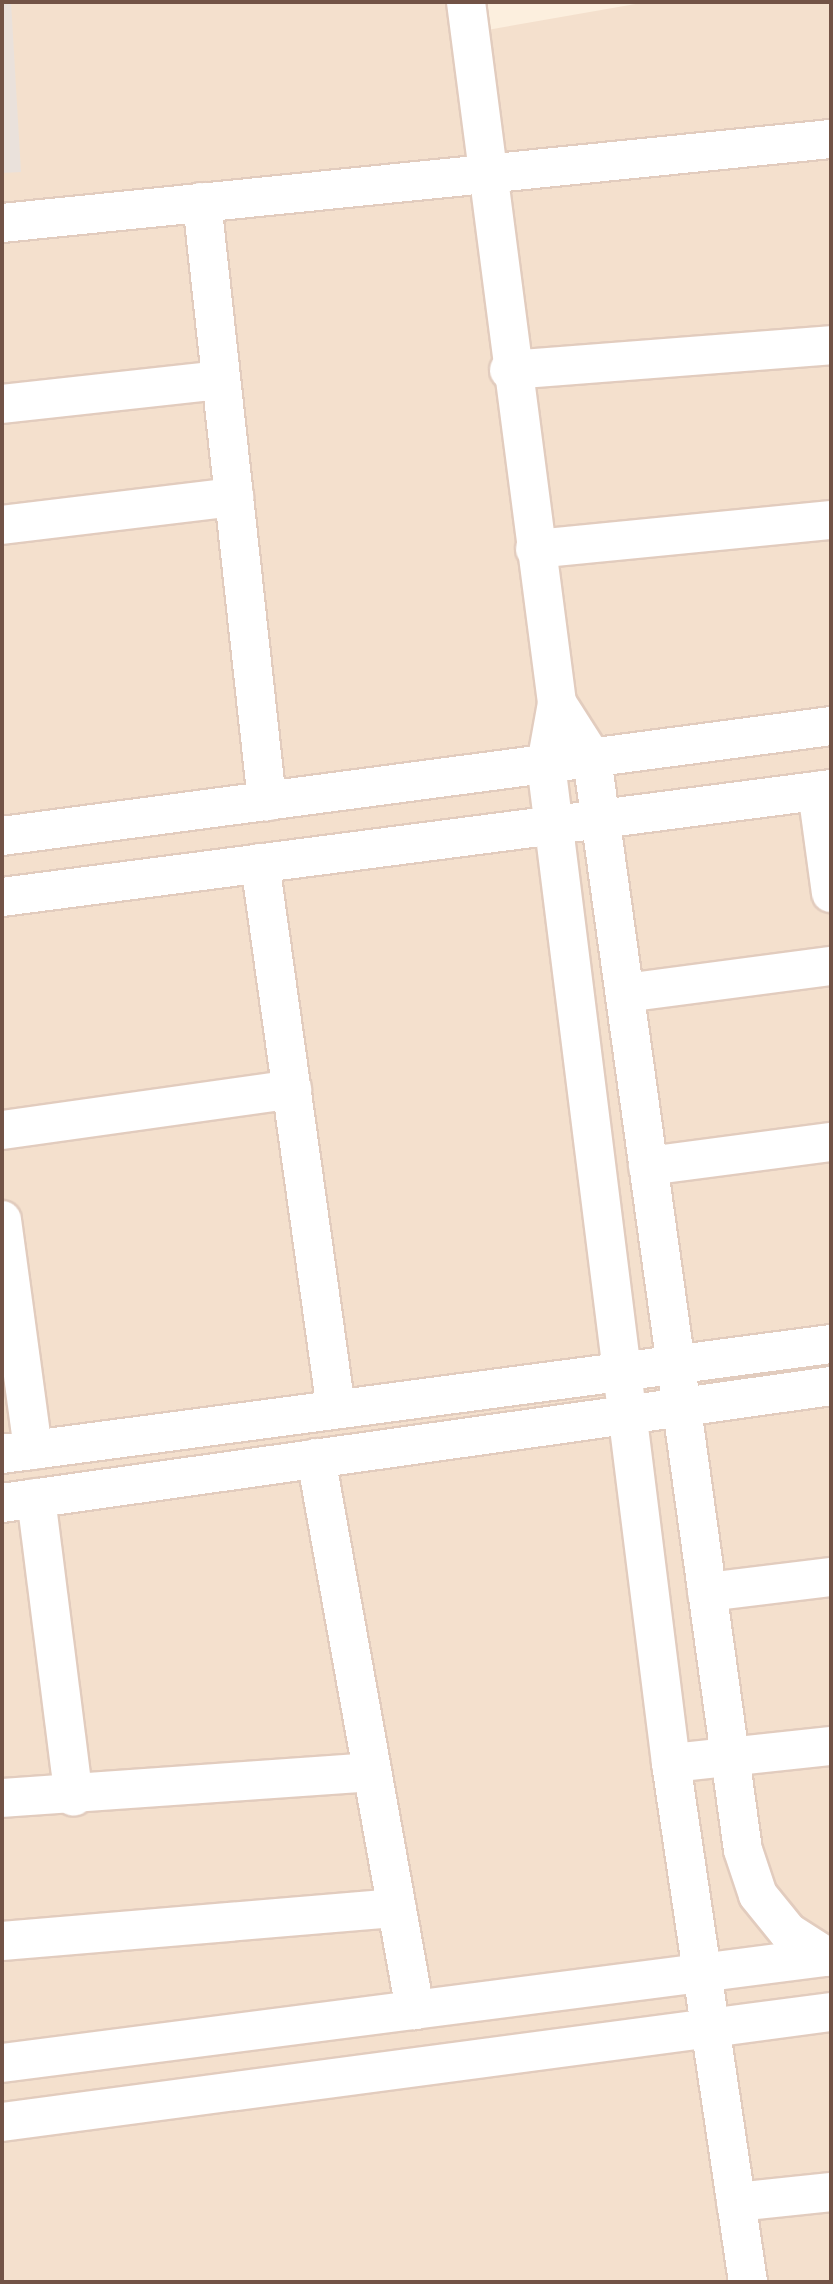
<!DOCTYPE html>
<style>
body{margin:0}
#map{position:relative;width:833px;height:2284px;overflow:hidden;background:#fcefde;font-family:"Fira Sans Condensed",sans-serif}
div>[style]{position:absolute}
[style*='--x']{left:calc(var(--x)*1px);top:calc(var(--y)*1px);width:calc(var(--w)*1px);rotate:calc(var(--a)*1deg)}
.residential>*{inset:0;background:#f4e0cd}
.industrial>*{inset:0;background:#eae1db}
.roads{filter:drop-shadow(2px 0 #e2ccbe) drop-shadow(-2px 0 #e2ccbe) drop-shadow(0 2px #e2ccbe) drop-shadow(0 -2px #e2ccbe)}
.minor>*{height:38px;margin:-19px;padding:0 19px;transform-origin:19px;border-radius:19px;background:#fff}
span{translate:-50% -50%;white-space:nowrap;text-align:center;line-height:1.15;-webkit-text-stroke:5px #fff3e5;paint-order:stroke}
.frame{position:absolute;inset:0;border:4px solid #725346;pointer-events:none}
</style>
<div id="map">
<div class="residential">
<i style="clip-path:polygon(2px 2px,485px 2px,487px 30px,647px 2px,831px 2px,831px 2282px,2px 2282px)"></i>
</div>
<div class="industrial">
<i style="clip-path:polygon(2px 2px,11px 2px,21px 172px,2px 173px)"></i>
</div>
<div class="roads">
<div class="minor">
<i style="--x:466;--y:2;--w:707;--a:82.6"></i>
<i style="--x:557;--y:703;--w:62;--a:100.2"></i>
<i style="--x:546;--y:764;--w:1007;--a:82.87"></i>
<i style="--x:671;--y:1763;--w:525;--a:81.56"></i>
<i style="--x:202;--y:202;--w:603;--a:83.81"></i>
<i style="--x:2;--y:223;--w:833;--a:-5.79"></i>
<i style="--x:509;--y:370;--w:323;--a:-4.4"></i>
<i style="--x:2;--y:404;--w:220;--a:-6.3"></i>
<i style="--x:2;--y:525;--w:234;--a:-6.9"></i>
<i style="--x:535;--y:549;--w:297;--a:-5.6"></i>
<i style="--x:557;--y:703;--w:65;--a:57.5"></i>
<i style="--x:592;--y:758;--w:1102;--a:82.13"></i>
<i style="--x:743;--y:1850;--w:47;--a:71.6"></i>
<i style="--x:758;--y:1895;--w:48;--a:51"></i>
<i style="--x:788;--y:1932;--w:46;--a:32.7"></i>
<i style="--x:817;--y:791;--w:103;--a:82.2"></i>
<i style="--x:2;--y:836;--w:836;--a:-7.56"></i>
<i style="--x:260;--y:863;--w:551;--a:82.08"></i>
<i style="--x:2;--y:897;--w:836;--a:-7.42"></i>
<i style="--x:625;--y:993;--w:208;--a:-7.5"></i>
<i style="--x:2;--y:1130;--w:293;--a:-8"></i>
<i style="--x:648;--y:1166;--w:185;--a:-7.5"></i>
<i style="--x:2;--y:1220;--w:232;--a:82.3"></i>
<i style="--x:2;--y:1454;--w:836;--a:-7.56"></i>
<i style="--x:316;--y:1458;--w:561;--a:79.83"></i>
<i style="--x:36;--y:1498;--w:301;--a:82.8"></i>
<i style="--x:2;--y:1503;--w:837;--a:-8.03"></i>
<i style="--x:707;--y:1592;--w:125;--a:-6.9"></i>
<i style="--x:671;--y:1763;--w:161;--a:-6.1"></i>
<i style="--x:2;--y:1798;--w:371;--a:-4"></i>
<i style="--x:2;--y:1941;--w:396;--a:-4.8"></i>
<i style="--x:2;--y:2063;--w:836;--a:-7.35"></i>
<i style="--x:2;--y:2122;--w:836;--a:-7.56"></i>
<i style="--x:736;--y:2202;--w:96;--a:-6"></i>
</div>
</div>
<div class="frame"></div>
</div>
